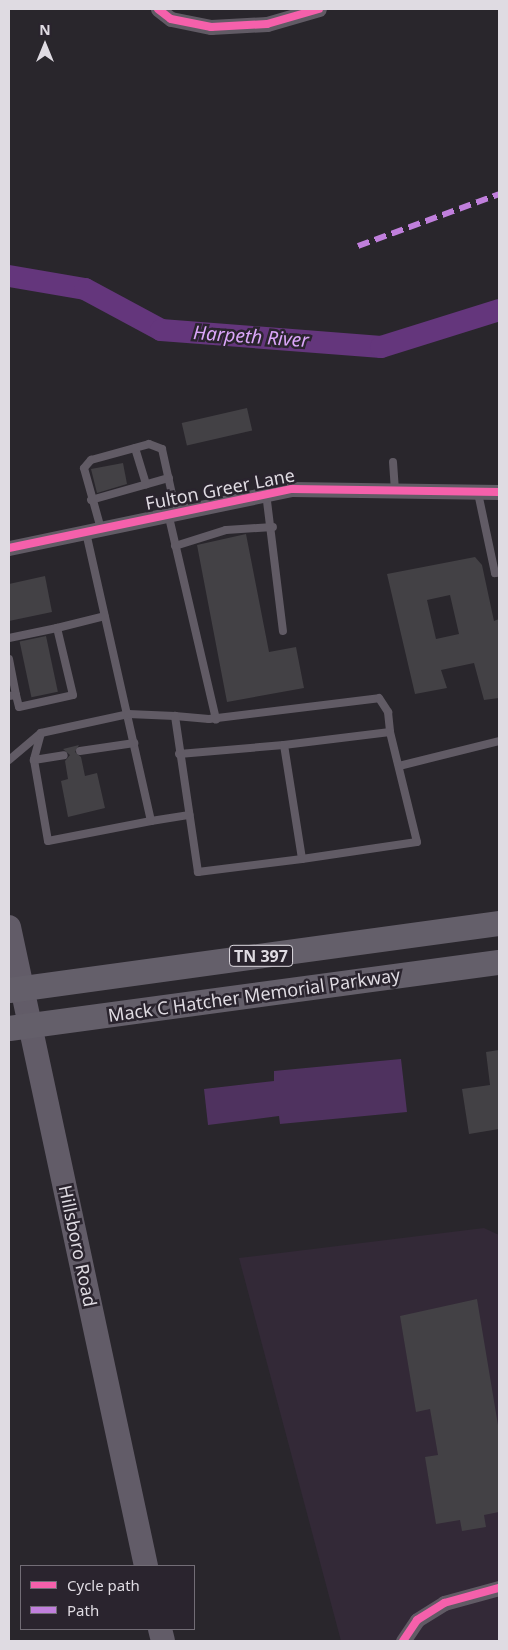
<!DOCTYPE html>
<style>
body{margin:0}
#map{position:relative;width:508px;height:1650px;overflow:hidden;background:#29262c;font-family:"Noto Sans",sans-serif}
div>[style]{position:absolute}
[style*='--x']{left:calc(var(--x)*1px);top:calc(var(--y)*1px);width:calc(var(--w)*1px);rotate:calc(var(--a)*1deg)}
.built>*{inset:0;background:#332937}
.green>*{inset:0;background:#4f325f}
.river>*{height:22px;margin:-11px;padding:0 11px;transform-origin:11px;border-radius:11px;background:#64367c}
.building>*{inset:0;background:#434145;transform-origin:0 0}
.service>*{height:8px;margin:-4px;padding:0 4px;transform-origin:4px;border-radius:4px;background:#615b65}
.minor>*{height:15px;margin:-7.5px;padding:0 7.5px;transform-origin:7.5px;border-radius:7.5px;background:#615b65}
.primary>*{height:24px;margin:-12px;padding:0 12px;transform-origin:12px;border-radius:12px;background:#625c68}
.trunk>*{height:25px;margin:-12.5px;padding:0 12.5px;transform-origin:12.5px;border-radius:12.5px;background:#645f6a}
.quiet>*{height:6px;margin-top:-3px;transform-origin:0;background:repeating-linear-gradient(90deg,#c07fdc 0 12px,transparent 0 18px)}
.cycleway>*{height:8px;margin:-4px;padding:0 4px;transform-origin:4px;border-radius:4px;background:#f560ab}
span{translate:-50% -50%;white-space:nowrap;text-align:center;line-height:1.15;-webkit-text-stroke:5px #2a242e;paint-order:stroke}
.shield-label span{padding:1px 4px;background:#2a242e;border:1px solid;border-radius:4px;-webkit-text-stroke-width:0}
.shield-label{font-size:16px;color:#dfdbe2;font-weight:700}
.street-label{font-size:18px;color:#dfdbe2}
.water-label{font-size:19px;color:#dba6f9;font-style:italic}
.frame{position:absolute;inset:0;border:10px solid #dfdbe2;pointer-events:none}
.legend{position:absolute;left:20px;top:1565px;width:175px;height:65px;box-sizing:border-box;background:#2a242e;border:1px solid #726d76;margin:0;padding:6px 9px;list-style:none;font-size:15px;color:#dfdbe2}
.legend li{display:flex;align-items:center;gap:10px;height:25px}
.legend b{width:25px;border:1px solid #726d76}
.north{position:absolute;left:20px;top:20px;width:50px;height:50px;-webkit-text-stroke:4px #2a242e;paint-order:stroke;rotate:0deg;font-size:14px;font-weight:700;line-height:20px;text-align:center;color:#dfdbe2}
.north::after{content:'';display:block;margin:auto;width:18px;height:22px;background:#dfdbe2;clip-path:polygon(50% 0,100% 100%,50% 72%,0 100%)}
</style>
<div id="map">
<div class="built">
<i style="clip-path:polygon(484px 1228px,499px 1235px,499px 1641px,341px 1641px,239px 1258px)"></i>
</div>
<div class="green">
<i style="clip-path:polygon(401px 1059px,407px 1112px,280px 1124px,279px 1116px,208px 1125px,204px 1089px,274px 1081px,274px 1071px)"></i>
</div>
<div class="river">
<i style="--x:9;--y:276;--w:77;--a:9.7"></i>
<i style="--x:85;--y:289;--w:86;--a:28.3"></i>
<i style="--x:161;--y:330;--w:221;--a:4.4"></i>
<i style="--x:381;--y:347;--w:124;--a:-17.4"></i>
</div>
<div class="building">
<i style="left:247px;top:408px;width:23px;height:67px;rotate:77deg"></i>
<i style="clip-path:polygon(123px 463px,127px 484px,97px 493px,91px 469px)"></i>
<i style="clip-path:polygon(246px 534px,269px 652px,296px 647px,304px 688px,227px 702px,197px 545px)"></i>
<i style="clip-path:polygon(evenodd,475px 557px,482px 565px,494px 621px,499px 619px,499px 698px,484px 700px,474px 663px,441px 670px,447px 688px,415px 694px,387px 574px,475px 557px,450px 595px,459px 634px,436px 639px,427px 600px,450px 595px)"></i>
<i style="clip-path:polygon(45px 576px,52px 612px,9px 621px,9px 584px)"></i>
<i style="left:46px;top:636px;width:57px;height:27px;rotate:78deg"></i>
<i style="clip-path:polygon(79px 745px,75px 752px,81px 757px,85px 776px,97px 773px,105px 808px,68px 817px,61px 781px,68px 779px,65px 761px,70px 755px,63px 749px)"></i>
<i style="clip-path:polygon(499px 1050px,499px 1129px,469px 1134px,462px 1089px,490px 1085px,486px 1052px)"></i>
<i style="clip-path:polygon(477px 1299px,499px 1431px,499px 1512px,484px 1515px,486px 1527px,462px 1531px,460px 1520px,436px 1524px,425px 1457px,438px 1455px,430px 1409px,416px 1412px,400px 1316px)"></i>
</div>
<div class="service">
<i style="--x:135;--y:448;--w:38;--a:73"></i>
<i style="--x:393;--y:462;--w:29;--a:86"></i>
<i style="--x:266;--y:493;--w:139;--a:83"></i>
<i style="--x:478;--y:493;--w:82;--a:78"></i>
<i style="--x:495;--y:573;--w:4;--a:-14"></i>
<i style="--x:91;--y:500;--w:81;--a:-15.8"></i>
<i style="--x:168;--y:513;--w:212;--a:76.9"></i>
<i style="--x:101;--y:529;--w:63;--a:-105.6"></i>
<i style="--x:84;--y:468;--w:11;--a:-49"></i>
<i style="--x:91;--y:460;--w:60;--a:-15.4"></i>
<i style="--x:149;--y:444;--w:14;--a:21"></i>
<i style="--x:162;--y:449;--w:65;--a:77.5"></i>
<i style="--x:175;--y:546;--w:53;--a:-17.4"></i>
<i style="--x:226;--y:530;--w:47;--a:-3.7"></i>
<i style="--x:9;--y:638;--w:49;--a:-11.8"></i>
<i style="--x:9;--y:659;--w:37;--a:79"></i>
<i style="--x:9;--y:696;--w:7;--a:-8"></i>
<i style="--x:16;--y:695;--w:12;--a:76"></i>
<i style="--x:19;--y:707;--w:55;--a:-12.5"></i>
<i style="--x:73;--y:695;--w:69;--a:-103.4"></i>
<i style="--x:57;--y:628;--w:49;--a:-14"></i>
<i style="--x:41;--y:733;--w:28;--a:105"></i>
<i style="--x:34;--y:760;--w:82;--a:80.2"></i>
<i style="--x:48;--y:841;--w:105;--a:-11"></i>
<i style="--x:151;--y:821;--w:296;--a:-102.7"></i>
<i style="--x:80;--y:751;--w:55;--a:-8.4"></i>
<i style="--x:179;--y:754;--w:105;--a:-4.9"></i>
<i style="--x:9;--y:760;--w:42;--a:-40.2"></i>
<i style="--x:41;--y:733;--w:89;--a:-12.3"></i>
<i style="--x:128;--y:714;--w:47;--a:2.4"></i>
<i style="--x:175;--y:716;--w:34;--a:5"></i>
<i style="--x:209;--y:719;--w:171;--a:-7"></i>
<i style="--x:379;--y:698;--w:17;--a:57"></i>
<i style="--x:388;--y:712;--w:20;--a:84"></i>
<i style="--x:390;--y:732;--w:107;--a:173"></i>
<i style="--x:284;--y:745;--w:115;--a:81"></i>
<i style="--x:302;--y:859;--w:105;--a:172.9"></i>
<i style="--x:198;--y:872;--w:158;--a:-98.4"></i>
<i style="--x:34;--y:760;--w:30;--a:-9"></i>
<i style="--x:399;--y:766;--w:103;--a:-14"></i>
<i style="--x:151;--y:821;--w:39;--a:-9"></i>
<i style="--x:302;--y:859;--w:116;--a:-8.4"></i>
<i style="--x:417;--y:842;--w:113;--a:-103.8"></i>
</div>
<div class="minor">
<i style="--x:158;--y:9;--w:16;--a:38"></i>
<i style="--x:171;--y:19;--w:41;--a:11.3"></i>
<i style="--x:211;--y:27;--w:56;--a:-3.1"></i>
<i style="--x:267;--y:24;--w:54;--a:-16.1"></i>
<i style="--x:9;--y:548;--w:289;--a:-11.8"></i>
<i style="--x:292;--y:489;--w:207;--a:0.8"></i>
<i style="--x:403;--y:1641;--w:25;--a:-56"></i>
<i style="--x:417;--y:1620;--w:32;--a:-32"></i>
<i style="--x:444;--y:1603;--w:57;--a:-15.3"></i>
</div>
<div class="primary">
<i style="--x:9;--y:927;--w:654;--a:77.9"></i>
<i style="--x:160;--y:1629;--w:12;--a:76"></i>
</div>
<div class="trunk">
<i style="--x:9;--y:990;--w:495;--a:-7.8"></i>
<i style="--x:9;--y:1028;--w:494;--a:-7.7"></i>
</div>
<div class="quiet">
<i style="--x:358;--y:246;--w:150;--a:-20.2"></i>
</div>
<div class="cycleway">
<i style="--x:158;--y:9;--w:16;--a:38"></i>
<i style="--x:171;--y:19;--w:41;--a:11.3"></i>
<i style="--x:211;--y:27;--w:56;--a:-3.1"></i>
<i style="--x:267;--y:24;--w:54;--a:-16.1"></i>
<i style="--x:9;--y:548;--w:289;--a:-11.8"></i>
<i style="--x:292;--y:489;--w:207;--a:0.8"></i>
<i style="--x:403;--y:1641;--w:25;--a:-56"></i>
<i style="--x:417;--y:1620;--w:32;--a:-32"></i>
<i style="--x:444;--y:1603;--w:57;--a:-15.3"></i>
</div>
<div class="shield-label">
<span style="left:261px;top:956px">TN 397</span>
</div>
<div class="street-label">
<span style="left:220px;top:489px;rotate:-11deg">Fulton Greer Lane</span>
<span style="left:254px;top:995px;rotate:-8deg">Mack C Hatcher Memorial Parkway</span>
<span style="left:78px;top:1246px;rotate:78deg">Hillsboro Road</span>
</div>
<div class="water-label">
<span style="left:251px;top:337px;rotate:4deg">Harpeth River</span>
</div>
<div class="frame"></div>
<ul class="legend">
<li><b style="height:6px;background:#f560ab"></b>Cycle path</li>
<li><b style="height:6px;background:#c07fdc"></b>Path</li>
</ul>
<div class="north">N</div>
</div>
